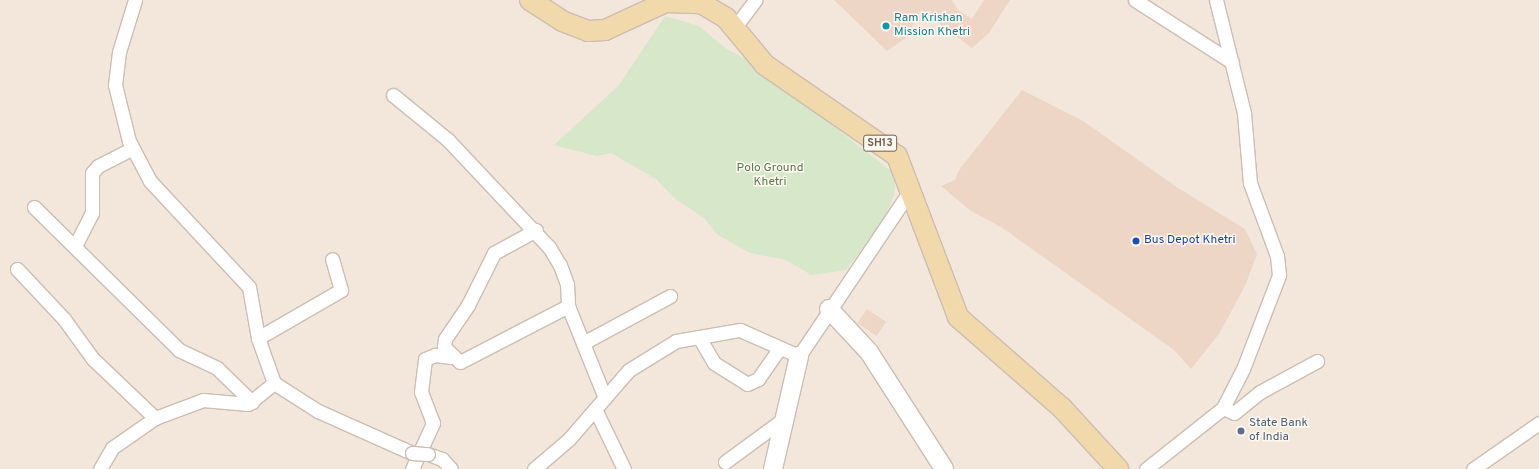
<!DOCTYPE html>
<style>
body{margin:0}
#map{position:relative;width:1539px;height:469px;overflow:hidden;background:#fbf5eb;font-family:Overpass,sans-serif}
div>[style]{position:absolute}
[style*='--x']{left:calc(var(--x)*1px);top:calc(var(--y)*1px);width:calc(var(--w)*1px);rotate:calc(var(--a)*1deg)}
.residential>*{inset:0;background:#f2e7da;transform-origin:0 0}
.green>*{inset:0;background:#d6e7ca}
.building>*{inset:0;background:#edd6c5;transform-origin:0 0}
.roads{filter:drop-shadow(1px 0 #ccbeb2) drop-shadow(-1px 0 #ccbeb2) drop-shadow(0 1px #ccbeb2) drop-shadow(0 -1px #ccbeb2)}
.street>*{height:13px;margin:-6.5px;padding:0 6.5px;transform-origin:6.5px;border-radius:6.5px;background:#fff}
.secondary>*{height:18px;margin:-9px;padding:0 9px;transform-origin:9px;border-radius:9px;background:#fff}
.primary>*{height:20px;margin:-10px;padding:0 10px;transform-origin:10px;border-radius:10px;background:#f2d9ab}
.bridges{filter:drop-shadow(1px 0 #ccbeb2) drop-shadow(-1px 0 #ccbeb2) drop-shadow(0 1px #ccbeb2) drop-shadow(0 -1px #ccbeb2)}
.street-bridge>*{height:13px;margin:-6.5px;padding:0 6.5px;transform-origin:6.5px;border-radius:6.5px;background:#fff}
.dots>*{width:11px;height:11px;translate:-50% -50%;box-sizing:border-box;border:2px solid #fdf9f1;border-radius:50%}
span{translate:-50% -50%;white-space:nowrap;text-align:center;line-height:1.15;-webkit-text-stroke:3px #fdf9f1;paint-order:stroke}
.shield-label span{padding:1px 3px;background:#fdf9f1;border:1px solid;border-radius:3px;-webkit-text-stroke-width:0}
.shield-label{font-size:11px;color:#745e50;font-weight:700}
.culture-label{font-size:12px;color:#0d838f}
.left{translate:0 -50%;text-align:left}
.park-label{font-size:12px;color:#56784a}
.transit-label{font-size:12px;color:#164399}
.service-label{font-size:12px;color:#4e5e75}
</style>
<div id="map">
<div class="residential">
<i style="left:0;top:0;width:1539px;height:469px"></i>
</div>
<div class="green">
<i style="clip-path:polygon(665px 16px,699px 26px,725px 48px,753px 63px,896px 175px,894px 195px,884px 221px,846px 270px,811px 275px,786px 260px,750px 253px,718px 235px,704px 218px,674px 198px,656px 179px,611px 153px,597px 156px,554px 145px,619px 85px)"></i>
</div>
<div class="building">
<i style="clip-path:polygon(834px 0,952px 0,958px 10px,972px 19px,984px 0,1010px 0,989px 33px,972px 48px,921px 10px,906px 38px,887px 51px)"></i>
<i style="clip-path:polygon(1022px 90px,1083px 121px,1178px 188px,1245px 229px,1257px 254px,1245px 286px,1219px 334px,1191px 369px,1174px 350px,1001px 227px,971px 211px,941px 186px,955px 180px,959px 170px)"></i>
<i style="left:867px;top:309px;width:23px;height:17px;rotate:34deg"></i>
</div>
<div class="roads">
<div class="street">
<i style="--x:135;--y:0;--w:54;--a:107.1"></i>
<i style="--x:119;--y:52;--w:33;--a:97"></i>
<i style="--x:115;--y:85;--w:58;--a:76"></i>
<i style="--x:129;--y:141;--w:45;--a:62.3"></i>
<i style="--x:150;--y:181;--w:145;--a:47"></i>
<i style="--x:249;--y:287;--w:52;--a:80"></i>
<i style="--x:258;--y:338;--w:48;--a:70.4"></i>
<i style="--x:274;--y:383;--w:52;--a:32.5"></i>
<i style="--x:318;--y:411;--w:103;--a:24.1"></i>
<i style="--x:1135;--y:0;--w:115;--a:32.6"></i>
<i style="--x:735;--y:27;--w:34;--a:-53"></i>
<i style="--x:393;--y:95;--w:71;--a:39.3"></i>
<i style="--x:448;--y:140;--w:147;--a:46.7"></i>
<i style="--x:549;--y:247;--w:21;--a:59"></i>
<i style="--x:560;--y:265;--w:20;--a:70"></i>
<i style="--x:567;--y:284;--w:22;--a:87"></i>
<i style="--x:568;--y:306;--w:99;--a:68.1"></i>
<i style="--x:34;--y:207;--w:204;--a:44.6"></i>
<i style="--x:179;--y:350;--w:42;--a:25.3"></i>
<i style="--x:217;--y:368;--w:49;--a:44.2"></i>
<i style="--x:536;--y:230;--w:48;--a:151.3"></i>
<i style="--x:494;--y:253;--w:58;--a:116.6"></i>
<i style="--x:468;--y:305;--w:41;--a:124.1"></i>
<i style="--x:445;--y:339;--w:8;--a:97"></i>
<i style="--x:444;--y:347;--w:22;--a:43"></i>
<i style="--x:460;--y:362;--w:122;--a:-27.4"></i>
<i style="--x:75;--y:246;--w:37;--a:-63"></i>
<i style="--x:92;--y:213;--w:40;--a:-90"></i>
<i style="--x:92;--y:173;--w:9;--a:-49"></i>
<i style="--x:98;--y:166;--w:39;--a:-27"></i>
<i style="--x:17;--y:269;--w:69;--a:46.8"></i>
<i style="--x:64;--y:319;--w:49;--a:54.1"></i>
<i style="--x:93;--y:359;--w:86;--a:43.6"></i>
<i style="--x:699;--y:337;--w:30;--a:60"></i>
<i style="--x:714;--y:363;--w:39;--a:32"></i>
<i style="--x:747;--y:384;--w:12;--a:-24"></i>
<i style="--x:758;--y:379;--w:38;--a:-55"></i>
<i style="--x:258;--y:338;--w:96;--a:-30"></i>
<i style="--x:341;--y:290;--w:32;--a:-106"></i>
<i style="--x:583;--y:343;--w:99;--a:-28.4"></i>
<i style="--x:1223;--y:408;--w:12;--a:24"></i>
<i style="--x:1234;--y:413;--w:33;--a:-39"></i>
<i style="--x:1260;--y:392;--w:65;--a:-28.5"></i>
<i style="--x:595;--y:409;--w:67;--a:64.2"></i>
<i style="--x:428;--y:454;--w:15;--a:20"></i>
<i style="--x:442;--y:459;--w:13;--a:48"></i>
<i style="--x:725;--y:462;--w:74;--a:-36.3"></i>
<i style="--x:100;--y:469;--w:24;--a:-60"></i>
<i style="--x:112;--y:448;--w:52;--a:-34.9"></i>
<i style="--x:155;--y:418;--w:51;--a:-20.6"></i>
<i style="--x:203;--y:400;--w:45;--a:5.1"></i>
<i style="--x:248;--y:404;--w:33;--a:-39"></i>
<i style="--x:412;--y:469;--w:51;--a:-65.5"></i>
<i style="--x:433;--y:423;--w:33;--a:-111"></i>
<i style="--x:421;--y:392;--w:33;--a:-83"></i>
<i style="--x:425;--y:359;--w:11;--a:-22"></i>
<i style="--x:435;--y:355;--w:16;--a:7"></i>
<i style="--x:534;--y:469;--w:46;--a:-40.6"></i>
<i style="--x:569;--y:439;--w:91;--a:-49"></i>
<i style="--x:629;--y:370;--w:55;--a:-31.7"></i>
<i style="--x:676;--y:341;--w:65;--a:-9.8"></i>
<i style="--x:740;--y:330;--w:64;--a:23.8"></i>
<i style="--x:799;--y:356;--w:202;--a:-56.1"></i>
<i style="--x:1146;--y:469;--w:98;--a:-38.4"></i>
<i style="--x:1223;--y:408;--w:44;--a:-62.9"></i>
<i style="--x:1243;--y:369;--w:101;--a:-69"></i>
<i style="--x:1279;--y:275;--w:19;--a:-96"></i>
<i style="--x:1277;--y:256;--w:78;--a:-110.3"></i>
<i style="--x:1250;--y:183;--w:70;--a:-94.9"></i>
<i style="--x:1244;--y:113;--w:116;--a:-103.9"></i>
<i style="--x:1473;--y:469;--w:80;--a:-34.9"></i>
</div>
<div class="secondary">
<i style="--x:829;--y:309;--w:59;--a:47.1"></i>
<i style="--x:869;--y:352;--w:139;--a:57.3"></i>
<i style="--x:773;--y:469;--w:116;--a:-77"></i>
</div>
<div class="primary">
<i style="--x:530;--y:0;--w:38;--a:33"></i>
<i style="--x:562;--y:21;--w:28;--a:21"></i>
<i style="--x:588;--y:31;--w:17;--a:-3"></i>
<i style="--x:605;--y:30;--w:67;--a:-24.7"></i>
<i style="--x:666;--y:2;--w:35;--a:2"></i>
<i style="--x:701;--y:3;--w:29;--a:31"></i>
<i style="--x:726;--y:18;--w:61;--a:50.3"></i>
<i style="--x:765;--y:65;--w:160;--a:34.6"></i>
<i style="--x:897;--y:156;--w:172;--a:69.2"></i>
<i style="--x:958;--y:317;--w:138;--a:41.2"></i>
<i style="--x:1062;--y:408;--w:83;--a:47.4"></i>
</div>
</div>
<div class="bridges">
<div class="street-bridge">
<i style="--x:412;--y:453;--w:16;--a:4"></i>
</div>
</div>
<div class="dots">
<i style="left:886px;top:26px;background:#0f9aa8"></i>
<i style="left:1136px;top:241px;background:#1a4fb4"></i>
<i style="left:1241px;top:431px;background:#5c6f8a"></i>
</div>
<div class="shield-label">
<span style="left:880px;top:143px">SH13</span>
</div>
<div class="culture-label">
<span class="left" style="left:894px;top:26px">Ram Krishan<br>Mission Khetri</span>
</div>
<div class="park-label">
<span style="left:770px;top:176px">Polo Ground<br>Khetri</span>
</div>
<div class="transit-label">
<span class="left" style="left:1144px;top:241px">Bus Depot Khetri</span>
</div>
<div class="service-label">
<span class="left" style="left:1249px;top:431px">State Bank<br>of India</span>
</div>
</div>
